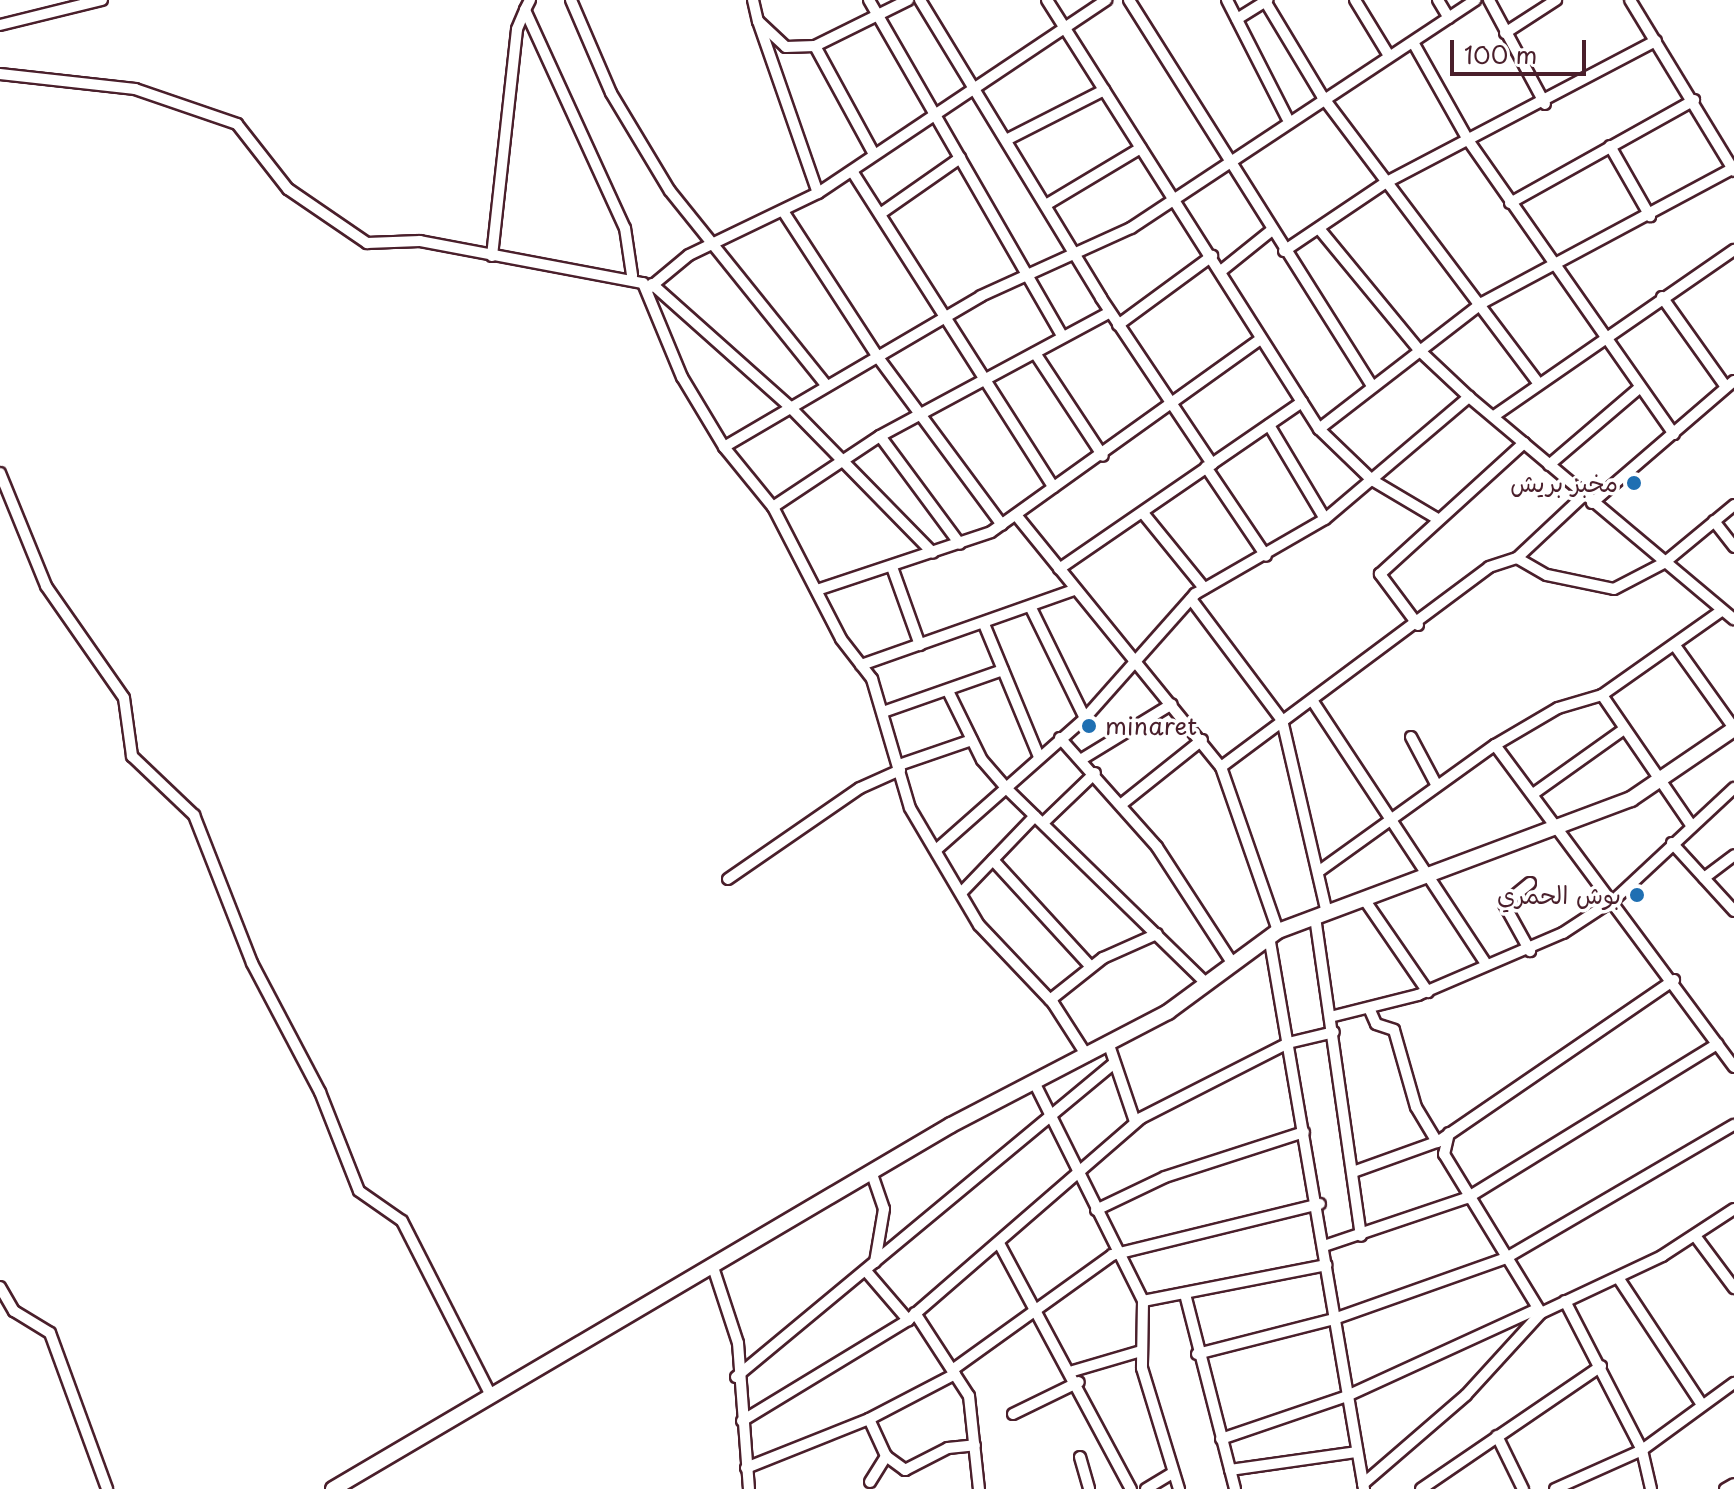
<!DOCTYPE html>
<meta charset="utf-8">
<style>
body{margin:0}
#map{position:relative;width:1734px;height:1489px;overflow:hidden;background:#fff;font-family:"Playpen Sans","Playpen Sans Arabic",sans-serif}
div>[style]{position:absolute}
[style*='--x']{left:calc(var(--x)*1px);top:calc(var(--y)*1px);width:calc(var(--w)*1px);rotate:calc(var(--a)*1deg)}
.roads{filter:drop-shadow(2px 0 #4a1f2b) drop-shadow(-2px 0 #4a1f2b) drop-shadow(0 2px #4a1f2b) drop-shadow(0 -2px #4a1f2b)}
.street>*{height:10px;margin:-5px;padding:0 5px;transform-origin:5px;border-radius:5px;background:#fff}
.secondary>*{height:14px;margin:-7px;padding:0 7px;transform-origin:7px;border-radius:7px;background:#fff}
.dots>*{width:22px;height:22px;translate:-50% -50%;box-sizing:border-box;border:4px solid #fff;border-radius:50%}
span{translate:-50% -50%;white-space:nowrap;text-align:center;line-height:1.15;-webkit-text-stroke:7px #fff;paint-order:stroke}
.poi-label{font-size:24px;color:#4a1f2b}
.right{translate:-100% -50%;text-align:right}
.left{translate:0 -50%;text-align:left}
.scale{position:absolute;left:1450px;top:40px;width:136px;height:36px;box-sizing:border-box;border:4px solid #4a1f2b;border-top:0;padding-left:10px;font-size:24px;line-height:28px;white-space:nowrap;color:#4a1f2b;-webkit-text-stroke:6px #fff;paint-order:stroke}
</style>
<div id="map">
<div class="roads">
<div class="street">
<i style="--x:530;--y:0;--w:11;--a:117"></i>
<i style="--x:525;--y:10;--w:240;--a:65.4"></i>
<i style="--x:625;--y:228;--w:48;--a:81.5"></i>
<i style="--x:571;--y:0;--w:101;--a:66.7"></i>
<i style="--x:611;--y:93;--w:114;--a:59"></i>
<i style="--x:670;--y:191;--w:250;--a:51.2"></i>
<i style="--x:753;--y:0;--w:22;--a:77"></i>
<i style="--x:758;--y:21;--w:38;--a:43"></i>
<i style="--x:786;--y:47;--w:29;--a:-2"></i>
<i style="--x:815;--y:46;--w:123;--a:61.4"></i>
<i style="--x:869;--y:0;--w:387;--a:60.1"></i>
<i style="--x:920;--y:0;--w:349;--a:58.7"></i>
<i style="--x:1101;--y:298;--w:200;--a:56.2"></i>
<i style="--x:1047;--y:0;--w:508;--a:57.62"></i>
<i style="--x:1319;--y:429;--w:74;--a:43.9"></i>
<i style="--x:1372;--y:480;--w:74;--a:30.7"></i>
<i style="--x:1129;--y:0;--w:456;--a:57.8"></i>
<i style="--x:1227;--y:0;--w:132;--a:63"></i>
<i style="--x:1355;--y:0;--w:63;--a:58.6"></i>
<i style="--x:1438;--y:0;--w:21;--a:59"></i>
<i style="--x:1489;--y:0;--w:118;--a:61.7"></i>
<i style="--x:1630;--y:0;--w:200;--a:58.7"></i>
<i style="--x:1265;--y:1;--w:111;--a:59"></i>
<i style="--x:1322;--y:96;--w:359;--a:53"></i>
<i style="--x:1237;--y:19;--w:36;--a:-32"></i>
<i style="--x:758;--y:21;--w:182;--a:70.8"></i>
<i style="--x:0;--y:25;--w:105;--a:-13.8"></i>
<i style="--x:1505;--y:33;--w:61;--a:-32.9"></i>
<i style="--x:1414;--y:44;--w:110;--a:60.6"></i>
<i style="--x:1468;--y:140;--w:359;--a:55"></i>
<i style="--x:815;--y:46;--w:104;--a:-26.3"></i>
<i style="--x:0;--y:74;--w:136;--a:6.3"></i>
<i style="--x:135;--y:89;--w:108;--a:18.9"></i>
<i style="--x:237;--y:124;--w:83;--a:51.9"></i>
<i style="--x:288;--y:189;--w:96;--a:34.4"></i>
<i style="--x:367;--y:243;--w:53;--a:-2.2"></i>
<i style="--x:420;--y:241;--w:227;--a:10.7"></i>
<i style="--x:643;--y:283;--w:102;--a:67.5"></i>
<i style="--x:682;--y:377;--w:82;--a:59"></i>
<i style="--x:724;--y:447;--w:77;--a:50.8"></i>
<i style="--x:773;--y:507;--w:148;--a:62.7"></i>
<i style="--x:841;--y:639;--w:51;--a:52.2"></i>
<i style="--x:872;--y:679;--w:134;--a:73.6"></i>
<i style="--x:910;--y:808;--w:136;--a:59.5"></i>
<i style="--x:979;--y:925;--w:108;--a:46.5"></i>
<i style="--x:1053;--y:1003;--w:63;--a:57.3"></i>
<i style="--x:1008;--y:139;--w:108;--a:-27"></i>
<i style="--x:1610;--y:146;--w:81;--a:60.3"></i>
<i style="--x:852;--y:171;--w:375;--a:57.5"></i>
<i style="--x:1049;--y:203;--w:107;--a:-30.9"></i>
<i style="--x:1510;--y:203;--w:211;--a:-29.2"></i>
<i style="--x:783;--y:211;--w:173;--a:57"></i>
<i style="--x:877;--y:356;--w:210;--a:53.5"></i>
<i style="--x:880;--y:214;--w:98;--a:-35"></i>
<i style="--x:1321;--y:231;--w:156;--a:50.5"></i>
<i style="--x:1420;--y:351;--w:67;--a:43.2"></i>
<i style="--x:1469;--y:397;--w:346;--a:40"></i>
<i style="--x:1284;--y:251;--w:122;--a:-34"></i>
<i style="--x:1385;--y:183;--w:306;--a:-27.7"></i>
<i style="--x:492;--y:256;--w:228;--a:-83.7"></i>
<i style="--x:517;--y:29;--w:21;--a:-67"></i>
<i style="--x:1221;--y:271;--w:65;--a:-38.8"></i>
<i style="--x:652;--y:284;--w:185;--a:41.7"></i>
<i style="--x:790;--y:407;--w:204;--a:45.6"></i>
<i style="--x:648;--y:289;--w:53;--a:-39.7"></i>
<i style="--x:689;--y:255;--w:143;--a:-25.7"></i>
<i style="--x:818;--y:193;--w:347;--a:-33.8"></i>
<i style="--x:1662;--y:297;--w:110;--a:54.6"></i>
<i style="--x:1118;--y:325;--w:117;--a:-36.3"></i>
<i style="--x:1035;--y:353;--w:123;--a:56.6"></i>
<i style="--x:1494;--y:416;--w:292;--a:-34.7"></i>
<i style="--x:1269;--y:425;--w:109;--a:59.2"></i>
<i style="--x:1319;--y:429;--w:206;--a:-37.7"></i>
<i style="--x:1482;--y:303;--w:286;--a:-28.2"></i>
<i style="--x:880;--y:436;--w:134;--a:53.5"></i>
<i style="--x:724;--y:447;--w:298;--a:-30.4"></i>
<i style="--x:981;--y:296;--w:165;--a:-24.4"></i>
<i style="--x:1131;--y:228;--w:413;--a:-33.5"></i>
<i style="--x:1549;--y:465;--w:118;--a:-40.5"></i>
<i style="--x:1206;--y:467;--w:107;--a:56"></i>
<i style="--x:0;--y:473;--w:122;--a:67.8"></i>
<i style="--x:46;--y:586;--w:136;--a:55.1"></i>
<i style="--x:124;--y:698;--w:59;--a:82.1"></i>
<i style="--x:132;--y:756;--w:86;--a:43.6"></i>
<i style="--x:194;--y:815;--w:159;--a:68.6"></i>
<i style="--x:252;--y:963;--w:146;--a:62.2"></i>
<i style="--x:320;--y:1092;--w:106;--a:68.5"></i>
<i style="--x:359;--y:1191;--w:52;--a:34.9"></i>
<i style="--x:402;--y:1221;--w:196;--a:63"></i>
<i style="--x:1592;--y:503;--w:187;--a:-40.7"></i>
<i style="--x:773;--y:507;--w:128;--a:-33.6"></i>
<i style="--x:880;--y:436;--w:261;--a:-28.3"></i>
<i style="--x:1143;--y:513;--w:97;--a:50.9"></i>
<i style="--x:1016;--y:515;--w:325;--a:50.9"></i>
<i style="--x:1221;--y:767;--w:174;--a:70.8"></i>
<i style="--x:1714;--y:521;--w:33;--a:52"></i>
<i style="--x:1517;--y:558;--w:34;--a:30"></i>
<i style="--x:1547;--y:575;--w:68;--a:11.8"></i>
<i style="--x:1614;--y:589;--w:56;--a:-27.5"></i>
<i style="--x:1664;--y:563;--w:91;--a:-39.6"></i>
<i style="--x:892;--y:567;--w:83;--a:70.3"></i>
<i style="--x:1059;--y:569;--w:295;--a:-34.5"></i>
<i style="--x:817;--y:590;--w:183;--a:-18.4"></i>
<i style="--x:991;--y:532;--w:332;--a:-35.6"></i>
<i style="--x:1191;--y:599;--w:151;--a:53.1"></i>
<i style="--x:1282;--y:720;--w:198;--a:76.9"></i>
<i style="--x:1031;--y:608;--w:123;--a:63.9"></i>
<i style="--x:984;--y:624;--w:144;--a:67.5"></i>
<i style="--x:1418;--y:625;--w:64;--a:-126.7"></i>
<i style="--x:1380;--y:574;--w:195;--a:-42.3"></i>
<i style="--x:1676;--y:647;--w:100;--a:54.4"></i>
<i style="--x:861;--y:665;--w:226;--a:-19.4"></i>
<i style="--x:948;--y:691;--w:77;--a:63.8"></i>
<i style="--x:982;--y:760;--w:37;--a:49"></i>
<i style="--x:1006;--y:788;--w:281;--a:44.3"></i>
<i style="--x:1602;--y:695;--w:158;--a:55.6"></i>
<i style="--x:1312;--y:700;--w:313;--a:56.6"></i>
<i style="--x:883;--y:712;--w:127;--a:-19.3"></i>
<i style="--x:1411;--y:737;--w:53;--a:62"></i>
<i style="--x:1060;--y:738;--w:146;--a:48.3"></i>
<i style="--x:1157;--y:847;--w:140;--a:57"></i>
<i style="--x:1495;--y:745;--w:401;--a:53.4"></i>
<i style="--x:1082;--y:759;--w:105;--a:-31.4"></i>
<i style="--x:899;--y:765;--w:77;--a:-18.9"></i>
<i style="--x:1221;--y:767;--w:334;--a:-36.7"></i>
<i style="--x:1489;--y:567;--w:29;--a:-18"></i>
<i style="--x:1517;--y:558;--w:91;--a:-43.2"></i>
<i style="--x:1533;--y:794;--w:112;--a:-35.5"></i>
<i style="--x:1123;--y:803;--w:101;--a:-38.6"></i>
<i style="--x:1043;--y:823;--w:72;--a:-43.9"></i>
<i style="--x:1672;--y:843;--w:92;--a:47.6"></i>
<i style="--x:936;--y:850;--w:199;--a:-41.5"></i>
<i style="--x:1085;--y:718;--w:166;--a:-48.4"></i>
<i style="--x:1195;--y:594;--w:150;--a:-30"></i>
<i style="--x:1325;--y:519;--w:189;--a:-40.3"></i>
<i style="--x:993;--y:860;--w:144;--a:47.5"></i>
<i style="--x:1318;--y:872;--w:218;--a:-35.7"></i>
<i style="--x:1495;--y:745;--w:73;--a:-30.4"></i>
<i style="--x:1558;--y:708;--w:46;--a:-16.5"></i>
<i style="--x:1602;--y:695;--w:146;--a:-35.2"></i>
<i style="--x:1704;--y:878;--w:38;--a:-37"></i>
<i style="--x:728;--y:879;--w:160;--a:-34.6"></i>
<i style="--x:860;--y:788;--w:44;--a:-24.2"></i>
<i style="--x:1530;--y:883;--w:33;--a:141"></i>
<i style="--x:1504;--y:904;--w:54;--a:61"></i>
<i style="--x:962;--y:892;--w:105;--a:-46.2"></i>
<i style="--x:1364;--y:899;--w:113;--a:55.5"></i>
<i style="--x:1315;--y:917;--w:322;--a:81.8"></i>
<i style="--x:1269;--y:936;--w:561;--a:80.25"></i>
<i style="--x:1050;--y:1000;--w:68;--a:-38.4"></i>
<i style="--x:1103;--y:958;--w:59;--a:-24"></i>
<i style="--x:1369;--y:1008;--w:17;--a:66"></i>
<i style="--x:1376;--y:1024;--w:19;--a:18"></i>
<i style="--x:1394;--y:1030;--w:80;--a:74.1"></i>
<i style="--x:1416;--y:1107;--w:41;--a:59"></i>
<i style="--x:1334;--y:1016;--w:87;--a:-14"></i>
<i style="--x:1418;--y:995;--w:158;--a:-23.2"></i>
<i style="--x:1563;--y:933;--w:62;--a:-33.2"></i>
<i style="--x:1615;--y:899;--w:163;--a:-43"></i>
<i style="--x:1109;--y:1045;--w:81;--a:71.3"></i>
<i style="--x:1034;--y:1082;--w:245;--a:63.5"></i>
<i style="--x:1143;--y:1301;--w:67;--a:90.9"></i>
<i style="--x:1142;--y:1368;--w:127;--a:73"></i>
<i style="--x:1449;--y:1133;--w:22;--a:103"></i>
<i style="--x:1444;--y:1154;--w:186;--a:58.6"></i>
<i style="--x:1541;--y:1313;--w:134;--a:-25.2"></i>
<i style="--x:1662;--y:1256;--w:86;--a:-33.1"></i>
<i style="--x:871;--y:1171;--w:40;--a:71.1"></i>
<i style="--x:884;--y:1209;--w:54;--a:99.6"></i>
<i style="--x:1353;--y:1172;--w:91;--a:-19.8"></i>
<i style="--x:1439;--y:1141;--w:285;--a:-34.4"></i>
<i style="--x:1096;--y:1210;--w:76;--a:-25.6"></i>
<i style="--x:1165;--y:1177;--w:146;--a:-17.9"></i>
<i style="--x:1696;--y:1237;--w:64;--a:53.3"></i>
<i style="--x:1000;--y:1245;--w:277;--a:61.8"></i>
<i style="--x:1324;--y:1246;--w:151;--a:-18.6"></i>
<i style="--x:1467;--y:1198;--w:294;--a:-31.6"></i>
<i style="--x:712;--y:1264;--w:83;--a:71.8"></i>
<i style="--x:738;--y:1343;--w:146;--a:85.7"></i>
<i style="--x:866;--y:1271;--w:65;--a:49.4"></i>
<i style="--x:1619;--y:1279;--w:151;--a:56.6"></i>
<i style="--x:0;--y:1287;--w:28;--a:60"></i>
<i style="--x:14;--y:1311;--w:42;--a:31.4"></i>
<i style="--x:50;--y:1333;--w:166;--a:69.9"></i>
<i style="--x:1185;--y:1294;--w:201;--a:75.6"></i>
<i style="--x:1143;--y:1301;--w:187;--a:-11.1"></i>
<i style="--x:1565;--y:1301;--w:168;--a:62.7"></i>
<i style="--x:1642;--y:1450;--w:40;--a:77"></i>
<i style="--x:915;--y:1313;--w:99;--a:57"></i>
<i style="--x:969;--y:1396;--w:94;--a:83.9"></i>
<i style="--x:1197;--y:1354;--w:141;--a:-14.3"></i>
<i style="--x:1334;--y:1319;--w:182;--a:-19.5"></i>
<i style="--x:1506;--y:1258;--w:264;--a:-30.3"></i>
<i style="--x:955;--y:1368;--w:193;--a:-35.7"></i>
<i style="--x:1112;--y:1255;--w:214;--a:-13.8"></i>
<i style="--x:1073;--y:1371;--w:71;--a:-16.4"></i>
<i style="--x:736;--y:1377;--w:491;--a:-39.7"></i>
<i style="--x:1013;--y:1414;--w:73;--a:-25.9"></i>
<i style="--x:869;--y:1419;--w:41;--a:65.3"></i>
<i style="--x:742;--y:1421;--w:194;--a:-31.3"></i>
<i style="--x:908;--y:1320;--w:308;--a:-40.9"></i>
<i style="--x:1141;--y:1118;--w:165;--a:-27"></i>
<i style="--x:1288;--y:1043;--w:47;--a:-13.4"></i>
<i style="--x:1497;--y:1436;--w:59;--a:63.9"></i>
<i style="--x:1221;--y:1439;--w:133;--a:-18.8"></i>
<i style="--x:1347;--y:1396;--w:209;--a:-24.6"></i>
<i style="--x:886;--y:1456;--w:24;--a:36"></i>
<i style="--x:905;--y:1470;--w:48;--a:-27.1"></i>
<i style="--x:948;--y:1448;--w:27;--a:-6"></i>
<i style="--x:1080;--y:1457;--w:33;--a:74"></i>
<i style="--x:746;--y:1468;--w:132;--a:-21.7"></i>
<i style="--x:869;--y:1419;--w:97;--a:-27.6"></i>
<i style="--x:1230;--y:1470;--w:127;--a:-8.1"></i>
<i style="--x:870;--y:1482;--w:31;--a:-58"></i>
<i style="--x:1363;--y:1484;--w:136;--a:-40.8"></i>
<i style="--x:1466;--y:1395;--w:111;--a:-47.6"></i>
<i style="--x:1146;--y:1489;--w:29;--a:-31"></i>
<i style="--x:1421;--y:1489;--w:218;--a:-34.3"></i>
<i style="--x:1555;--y:1489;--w:95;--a:-24.1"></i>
<i style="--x:1642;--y:1450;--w:114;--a:-36.1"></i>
<i style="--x:1725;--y:1489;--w:10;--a:-29"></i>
</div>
<div class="secondary">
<i style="--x:333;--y:1489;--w:717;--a:-30.5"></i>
<i style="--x:951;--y:1125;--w:245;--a:-27.5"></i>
<i style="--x:1168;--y:1012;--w:137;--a:-36.4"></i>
<i style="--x:1278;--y:931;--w:377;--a:-20.5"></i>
<i style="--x:1631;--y:799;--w:125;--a:-34.2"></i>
</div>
</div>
<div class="dots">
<i style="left:1634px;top:483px;background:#1f6fb2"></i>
<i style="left:1089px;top:726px;background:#1f6fb2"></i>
<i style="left:1637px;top:895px;background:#1f6fb2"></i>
</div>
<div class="poi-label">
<span class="right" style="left:1618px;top:483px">مخبز بريش</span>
<span class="left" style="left:1105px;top:726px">minaret</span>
<span class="right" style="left:1621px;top:895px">بوش الحمري</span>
</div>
<div class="scale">100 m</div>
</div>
